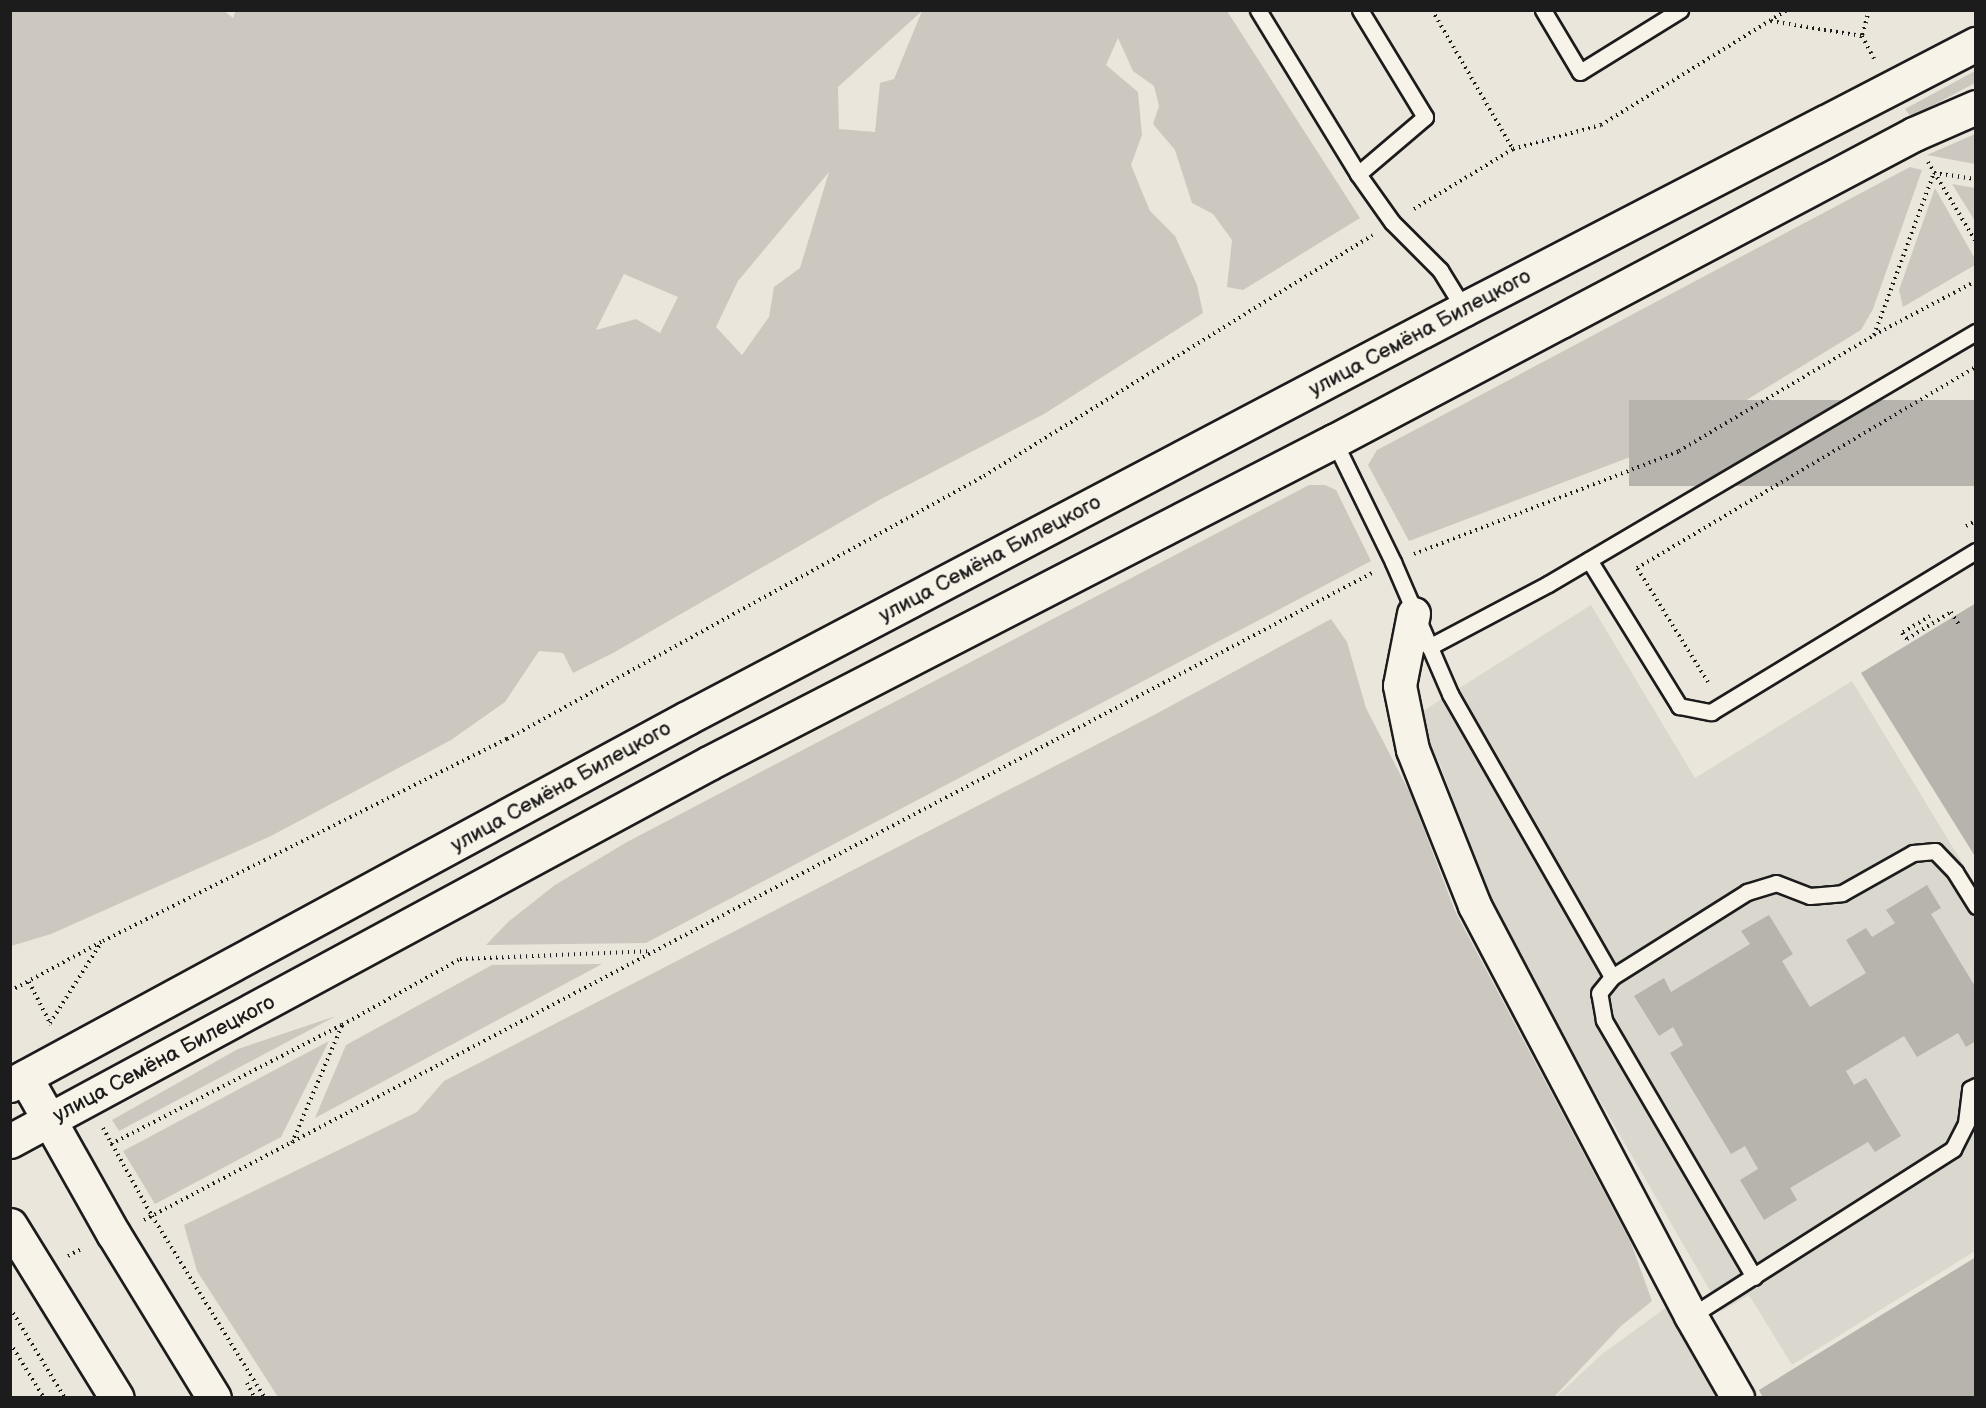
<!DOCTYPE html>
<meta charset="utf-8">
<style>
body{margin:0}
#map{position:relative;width:1986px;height:1408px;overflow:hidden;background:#eae6dc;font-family:"Balsamiq Sans",sans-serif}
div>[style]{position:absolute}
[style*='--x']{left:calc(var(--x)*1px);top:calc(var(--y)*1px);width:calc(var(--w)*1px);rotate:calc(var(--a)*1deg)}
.built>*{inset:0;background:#dad7ce}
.green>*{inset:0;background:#ccc8c0}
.building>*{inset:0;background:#b6b4ac;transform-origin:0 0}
.path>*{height:4px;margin-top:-2px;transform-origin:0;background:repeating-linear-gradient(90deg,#1c1c1c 0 1.5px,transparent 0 6px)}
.roads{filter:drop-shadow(2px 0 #1c1c1c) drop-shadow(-2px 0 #1c1c1c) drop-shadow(0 2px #1c1c1c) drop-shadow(0 -2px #1c1c1c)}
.lane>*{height:15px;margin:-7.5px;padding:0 7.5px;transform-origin:7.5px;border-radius:7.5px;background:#f7f3e8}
.street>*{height:32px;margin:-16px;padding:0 16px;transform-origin:16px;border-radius:16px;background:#f7f3e8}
.secondary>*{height:33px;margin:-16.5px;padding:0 16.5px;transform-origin:16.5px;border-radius:16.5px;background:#f7f3e8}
.primary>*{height:33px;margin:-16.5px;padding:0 16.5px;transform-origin:16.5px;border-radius:16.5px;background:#f7f3e8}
span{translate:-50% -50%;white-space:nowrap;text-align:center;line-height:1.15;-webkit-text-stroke:5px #f7f3e8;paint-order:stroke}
.street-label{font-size:21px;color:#1c1c1c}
.frame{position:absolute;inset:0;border:12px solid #1c1c1c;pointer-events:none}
</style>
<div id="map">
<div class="built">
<i style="clip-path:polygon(1591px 605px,1695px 778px,1852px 681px,1975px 884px,1975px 1251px,1792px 1365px,1749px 1295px,1722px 1311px,1716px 1301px,1595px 1092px,1485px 888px,1441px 767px,1415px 716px)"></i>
<i style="clip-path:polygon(1667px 1307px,1716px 1397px,1556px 1397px,1602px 1354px)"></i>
</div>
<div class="green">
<i style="clip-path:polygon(evenodd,223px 10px,233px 18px,236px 10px,1227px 11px,1360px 218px,1243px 290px,1227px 287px,1232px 240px,1213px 214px,1192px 203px,1175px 150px,1153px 124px,1159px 106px,1154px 86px,1133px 71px,1118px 38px,1106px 65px,1138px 92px,1142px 135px,1131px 165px,1150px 211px,1175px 236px,1197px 285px,1203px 313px,1044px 414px,881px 499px,613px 653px,573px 673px,563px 653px,539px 651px,505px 702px,451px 740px,271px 836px,51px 934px,11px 946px,11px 11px,223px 10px,922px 11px,894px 79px,880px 83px,875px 132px,839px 129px,838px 87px,922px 11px,223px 10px,829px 172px,800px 268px,774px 287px,769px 317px,742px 355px,716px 327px,738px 281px,829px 172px,223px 10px,624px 274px,678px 297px,660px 333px,636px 319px,596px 330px,624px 274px)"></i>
<i style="clip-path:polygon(1975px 71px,1975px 83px,1911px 117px,1905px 109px)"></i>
<i style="clip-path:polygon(1975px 134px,1975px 164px,1927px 155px)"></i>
<i style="clip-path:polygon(1910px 167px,1922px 170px,1873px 309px,1861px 330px,1691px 434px,1409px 541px,1368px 465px,1377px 450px)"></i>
<i style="clip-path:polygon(1952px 184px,1975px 188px,1975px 221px)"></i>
<i style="clip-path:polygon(1935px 188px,1975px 259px,1975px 265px,1903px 307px,1899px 290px)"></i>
<i style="clip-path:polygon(1309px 485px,1325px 485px,1336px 490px,1371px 561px,646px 943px,486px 945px,508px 922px,555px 885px,627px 842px)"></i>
<i style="clip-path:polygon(1331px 619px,1347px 642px,1366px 708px,1411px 795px,1455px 911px,1631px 1243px,1652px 1301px,1621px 1326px,1554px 1397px,278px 1397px,197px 1271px,184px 1225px,417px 1112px,444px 1081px,1154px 715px)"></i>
<i style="clip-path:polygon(602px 964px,315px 1118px,346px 1045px,492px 965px)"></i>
<i style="clip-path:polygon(336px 1016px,119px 1131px,112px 1120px,238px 1049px)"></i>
<i style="clip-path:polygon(329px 1041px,281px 1137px,155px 1204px,123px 1151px)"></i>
</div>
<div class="building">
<i style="left:1976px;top:400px;width:86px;height:347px;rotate:90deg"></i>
<i style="clip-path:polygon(1976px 603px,1976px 858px,1861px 673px)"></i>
<i style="clip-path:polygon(1927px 885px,1941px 908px,1931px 914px,1976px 988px,1976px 1041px,1966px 1047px,1958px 1033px,1917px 1057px,1904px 1036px,1846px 1071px,1854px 1085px,1866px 1078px,1901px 1136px,1875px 1152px,1868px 1142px,1790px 1188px,1797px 1200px,1764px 1220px,1740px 1180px,1758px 1169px,1745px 1146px,1731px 1154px,1670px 1053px,1683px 1045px,1673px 1027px,1659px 1036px,1634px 996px,1664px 978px,1671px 992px,1750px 944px,1741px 931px,1769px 915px,1793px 954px,1782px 961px,1810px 1007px,1866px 973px,1846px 940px,1866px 928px,1872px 937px,1895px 923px,1886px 910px)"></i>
<i style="clip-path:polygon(1976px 1257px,1976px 1398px,1763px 1398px,1759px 1390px)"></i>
</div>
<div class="path">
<i style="--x:1432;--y:10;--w:161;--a:59.8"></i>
<i style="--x:1869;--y:10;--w:27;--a:105"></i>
<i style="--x:1862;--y:36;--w:27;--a:62"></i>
<i style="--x:1771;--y:21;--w:92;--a:9.4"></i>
<i style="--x:1928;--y:162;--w:93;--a:59"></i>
<i style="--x:1414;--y:209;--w:116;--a:-31.2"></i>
<i style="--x:1513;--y:149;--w:91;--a:-15.3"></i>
<i style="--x:1601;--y:125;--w:219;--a:-31.7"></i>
<i style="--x:1874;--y:335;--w:173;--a:-69.7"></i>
<i style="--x:1934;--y:173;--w:42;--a:8.1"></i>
<i style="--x:1966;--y:526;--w:11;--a:-27"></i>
<i style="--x:1414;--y:554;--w:284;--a:-21.2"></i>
<i style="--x:1679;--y:451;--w:227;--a:-30.7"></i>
<i style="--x:1874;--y:335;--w:115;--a:-27.9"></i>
<i style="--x:1930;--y:616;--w:33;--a:149"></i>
<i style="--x:1902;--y:633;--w:8;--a:50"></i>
<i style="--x:1907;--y:639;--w:52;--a:-31.5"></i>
<i style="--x:1951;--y:612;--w:15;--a:58"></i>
<i style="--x:1708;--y:682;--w:134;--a:-121.9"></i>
<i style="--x:1637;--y:568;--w:394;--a:-30.7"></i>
<i style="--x:29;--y:982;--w:48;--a:62.9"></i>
<i style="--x:10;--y:991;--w:106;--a:-28.3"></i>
<i style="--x:103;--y:941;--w:452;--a:-26.6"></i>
<i style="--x:507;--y:739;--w:545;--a:-28.87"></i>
<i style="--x:984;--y:476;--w:457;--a:-31.8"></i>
<i style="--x:50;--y:1023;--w:95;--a:-57.5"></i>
<i style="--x:103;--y:1128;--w:101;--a:60.9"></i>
<i style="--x:152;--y:1216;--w:214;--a:58.2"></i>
<i style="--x:292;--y:1143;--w:128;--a:-67"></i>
<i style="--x:111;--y:1144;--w:260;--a:-27.3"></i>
<i style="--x:342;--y:1025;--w:135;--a:-29.2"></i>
<i style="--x:460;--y:959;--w:188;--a:-2.4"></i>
<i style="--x:144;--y:1220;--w:1388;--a:-27.78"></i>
<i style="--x:68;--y:1256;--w:17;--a:-28"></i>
<i style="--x:10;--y:1308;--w:105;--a:58.6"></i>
<i style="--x:10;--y:1343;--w:65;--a:58.3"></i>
<i style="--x:247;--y:1383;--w:17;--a:62"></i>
</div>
<div class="roads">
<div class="lane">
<i style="--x:1258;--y:10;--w:192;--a:58.6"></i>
<i style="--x:1358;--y:174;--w:59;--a:54.7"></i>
<i style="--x:1392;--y:222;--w:68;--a:45"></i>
<i style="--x:1440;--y:270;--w:46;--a:58.4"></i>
<i style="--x:1543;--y:10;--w:72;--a:59.2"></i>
<i style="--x:1580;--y:72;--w:118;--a:-31.8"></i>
<i style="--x:1358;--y:174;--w:88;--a:-40.4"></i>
<i style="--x:1425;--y:117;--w:125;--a:-121.3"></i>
<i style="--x:1334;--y:441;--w:135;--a:64"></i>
<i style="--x:1393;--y:562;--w:144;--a:66.6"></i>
<i style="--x:1450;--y:694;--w:326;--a:60.2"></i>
<i style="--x:1589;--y:560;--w:172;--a:58.3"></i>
<i style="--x:1679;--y:706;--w:33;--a:11"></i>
<i style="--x:1711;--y:712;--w:310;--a:-31.3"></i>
<i style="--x:1429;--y:647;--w:135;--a:-27.9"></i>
<i style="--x:1548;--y:584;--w:497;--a:-30.5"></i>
<i style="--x:1754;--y:1277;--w:298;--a:-120.3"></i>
<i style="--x:1604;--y:1020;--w:27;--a:-100"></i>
<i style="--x:1599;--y:993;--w:21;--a:-51"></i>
<i style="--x:1612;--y:977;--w:160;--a:-32.2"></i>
<i style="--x:1747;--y:892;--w:30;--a:-17"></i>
<i style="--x:1776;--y:883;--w:36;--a:21"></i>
<i style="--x:1810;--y:896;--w:32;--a:-5"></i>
<i style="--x:1842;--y:893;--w:81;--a:-29.4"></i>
<i style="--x:1913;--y:853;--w:22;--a:-5"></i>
<i style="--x:1935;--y:851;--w:29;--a:46"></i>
<i style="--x:1955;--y:872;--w:40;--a:58"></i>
<i style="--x:1691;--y:1316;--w:311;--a:-32.5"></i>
<i style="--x:1953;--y:1149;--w:29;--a:-63"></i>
<i style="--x:1966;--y:1123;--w:34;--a:-83"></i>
<i style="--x:1970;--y:1089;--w:7;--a:-27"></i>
</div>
<div class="street">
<i style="--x:1414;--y:614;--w:73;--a:101"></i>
<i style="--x:1400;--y:686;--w:65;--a:78.5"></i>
<i style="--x:1413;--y:750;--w:168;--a:68.3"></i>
<i style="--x:1475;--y:906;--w:463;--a:62.2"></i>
<i style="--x:1691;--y:1316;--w:95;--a:60.2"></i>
</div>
<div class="secondary">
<i style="--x:25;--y:1077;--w:179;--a:60.6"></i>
<i style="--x:113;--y:1233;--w:193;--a:58.5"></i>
<i style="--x:10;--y:1225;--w:203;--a:58.3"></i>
</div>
<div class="primary">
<i style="--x:10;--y:1085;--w:770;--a:-28.46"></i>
<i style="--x:687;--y:718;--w:878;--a:-27.76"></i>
<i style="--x:1464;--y:309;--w:577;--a:-27.37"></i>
<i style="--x:10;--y:1141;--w:795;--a:-28.4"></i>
<i style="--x:709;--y:763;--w:703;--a:-27.26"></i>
<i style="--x:1334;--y:441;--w:656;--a:-27.89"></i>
<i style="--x:1914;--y:134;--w:68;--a:-23.5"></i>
</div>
</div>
<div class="street-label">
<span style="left:1420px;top:333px;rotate:-28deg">улица Семёна Билецкого</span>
<span style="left:990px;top:559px;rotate:-28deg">улица Семёна Билецкого</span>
<span style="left:561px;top:787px;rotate:-29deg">улица Семёна Билецкого</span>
<span style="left:164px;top:1059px;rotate:-28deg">улица Семёна Билецкого</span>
</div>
<div class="frame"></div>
</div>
